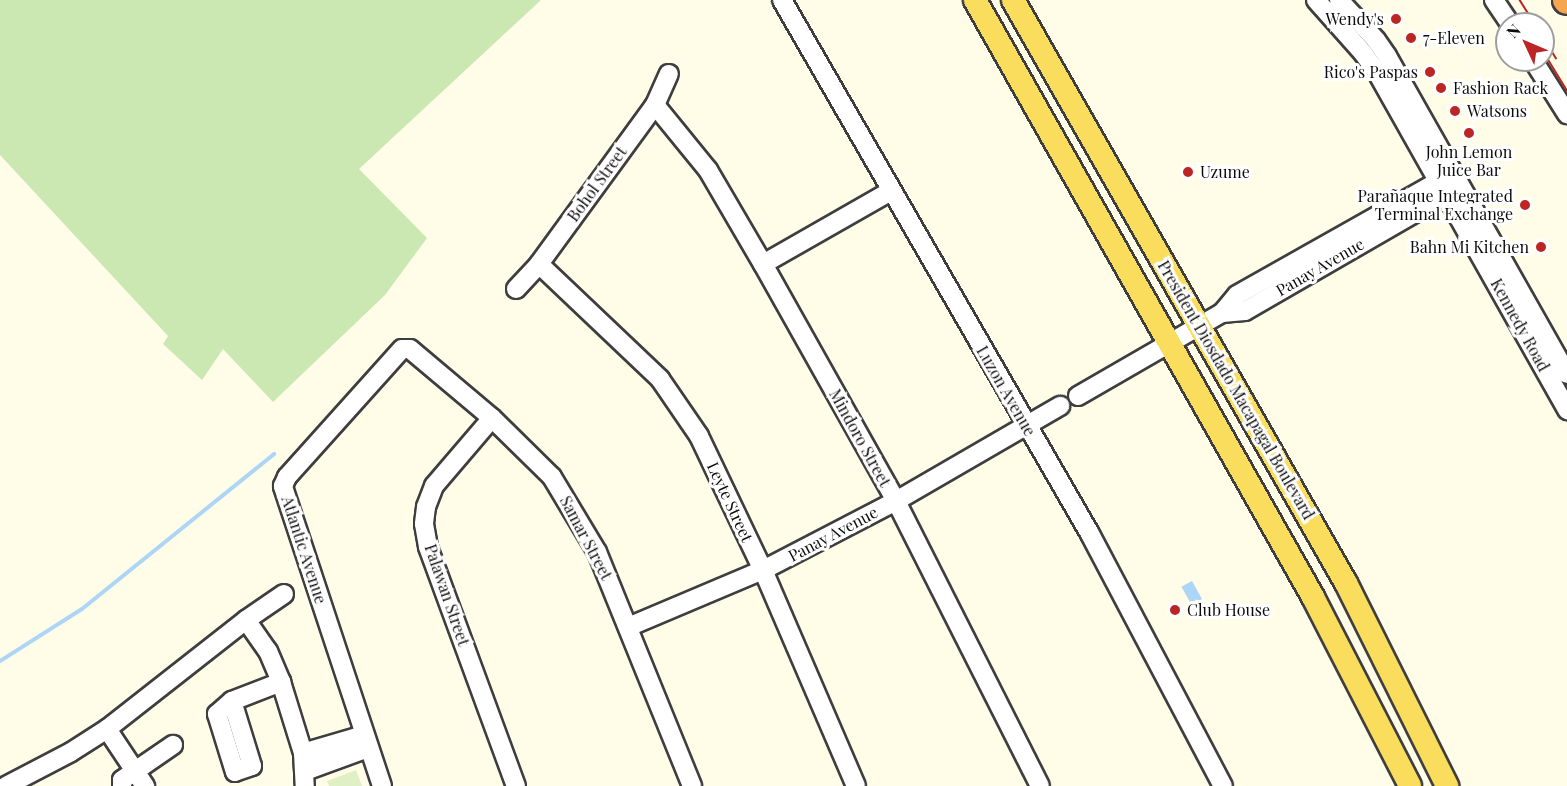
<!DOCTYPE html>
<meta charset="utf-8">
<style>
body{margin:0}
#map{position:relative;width:1567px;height:786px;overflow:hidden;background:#fffce8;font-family:"Playfair Display",serif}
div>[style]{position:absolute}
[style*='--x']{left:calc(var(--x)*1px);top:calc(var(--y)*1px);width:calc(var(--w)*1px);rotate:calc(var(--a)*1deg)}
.green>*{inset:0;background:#cbe8b3}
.pitch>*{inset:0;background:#def0c4}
.water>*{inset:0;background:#add6f6;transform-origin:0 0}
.stream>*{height:4px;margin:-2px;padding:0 2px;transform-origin:2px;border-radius:2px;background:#add6f6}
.roads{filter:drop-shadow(2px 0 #3e3e3e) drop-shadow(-2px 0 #3e3e3e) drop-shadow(0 2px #3e3e3e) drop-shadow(0 -2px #3e3e3e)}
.minor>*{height:18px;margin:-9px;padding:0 9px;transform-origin:9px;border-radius:9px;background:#fff}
.major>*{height:22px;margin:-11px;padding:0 11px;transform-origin:11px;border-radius:11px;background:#fadd5d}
.highway>*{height:26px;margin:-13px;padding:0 13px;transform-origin:13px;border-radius:13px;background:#f6a64f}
.tram>*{height:1.5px;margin:-0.75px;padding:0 0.75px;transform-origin:0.75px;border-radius:0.75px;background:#bb2523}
.dots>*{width:16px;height:16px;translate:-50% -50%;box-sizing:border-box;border:3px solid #fff;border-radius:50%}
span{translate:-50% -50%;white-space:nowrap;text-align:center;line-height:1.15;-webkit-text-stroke:6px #fff;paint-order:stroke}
.poi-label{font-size:16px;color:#0b0b0b}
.right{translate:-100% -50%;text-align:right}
.left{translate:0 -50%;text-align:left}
.street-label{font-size:16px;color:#0b0b0b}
.north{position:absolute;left:1495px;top:12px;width:60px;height:60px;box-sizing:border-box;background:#fff;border:2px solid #9d9d9d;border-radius:50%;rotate:314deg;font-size:16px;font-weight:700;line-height:24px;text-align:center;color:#0b0b0b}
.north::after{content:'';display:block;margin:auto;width:21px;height:27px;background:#bb2523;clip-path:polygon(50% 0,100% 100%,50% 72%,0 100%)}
</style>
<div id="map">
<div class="green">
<i style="clip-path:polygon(0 0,541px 0,359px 169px,427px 238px,385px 295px,273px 402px,223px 349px,202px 380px,163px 344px,168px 336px,0 155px)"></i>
</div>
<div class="pitch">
<i style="clip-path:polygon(356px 770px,362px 786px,329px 786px,327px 781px)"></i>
</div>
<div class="water">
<i style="left:1192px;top:581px;width:29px;height:12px;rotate:61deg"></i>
</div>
<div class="stream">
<i style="--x:0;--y:661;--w:97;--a:-32.4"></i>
<i style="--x:82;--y:609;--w:247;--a:-38.9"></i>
</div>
<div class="roads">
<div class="minor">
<i style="--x:782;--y:0;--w:616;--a:60.02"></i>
<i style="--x:1090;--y:534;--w:285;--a:62.2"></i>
<i style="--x:1316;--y:0;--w:71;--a:48.4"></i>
<i style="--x:1363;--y:53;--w:26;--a:54"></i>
<i style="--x:1378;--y:74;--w:386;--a:60.6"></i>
<i style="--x:1339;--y:0;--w:54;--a:47.2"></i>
<i style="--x:1376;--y:40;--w:19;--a:55"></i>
<i style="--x:1387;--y:56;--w:365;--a:60.5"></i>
<i style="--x:1494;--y:0;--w:29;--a:56"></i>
<i style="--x:1533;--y:60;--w:64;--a:57.8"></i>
<i style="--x:655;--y:105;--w:84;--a:50.8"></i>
<i style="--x:708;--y:170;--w:109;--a:59.7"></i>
<i style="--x:763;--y:264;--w:272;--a:60.7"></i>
<i style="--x:896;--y:501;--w:319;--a:63.2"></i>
<i style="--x:539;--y:264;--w:167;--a:43.5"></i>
<i style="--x:660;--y:379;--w:69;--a:55.6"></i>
<i style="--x:699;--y:436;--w:148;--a:64.5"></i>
<i style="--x:763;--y:570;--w:235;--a:66.7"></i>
<i style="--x:763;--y:264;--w:147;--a:-29.7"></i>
<i style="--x:516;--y:289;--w:34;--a:-47"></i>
<i style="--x:539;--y:264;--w:197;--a:-53.9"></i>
<i style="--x:655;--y:105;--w:34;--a:-66"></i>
<i style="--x:1222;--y:313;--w:23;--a:-5"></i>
<i style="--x:1245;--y:311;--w:232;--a:-30"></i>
<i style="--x:1078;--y:396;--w:166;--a:-30"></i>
<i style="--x:1222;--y:313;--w:23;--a:-50"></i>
<i style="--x:1237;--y:295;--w:232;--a:-29.4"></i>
<i style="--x:492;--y:418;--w:89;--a:130.5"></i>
<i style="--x:434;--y:486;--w:22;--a:111"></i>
<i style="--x:426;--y:507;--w:17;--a:97"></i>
<i style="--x:424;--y:524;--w:23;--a:80"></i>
<i style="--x:428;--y:547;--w:255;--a:69.8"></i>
<i style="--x:246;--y:620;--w:38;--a:55"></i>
<i style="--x:268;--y:651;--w:34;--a:67"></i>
<i style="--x:281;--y:682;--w:74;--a:72.8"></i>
<i style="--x:303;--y:753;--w:33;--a:87"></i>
<i style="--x:628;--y:627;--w:147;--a:-22.9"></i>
<i style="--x:763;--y:570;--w:150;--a:-27.4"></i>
<i style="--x:896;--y:501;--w:190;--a:-30.1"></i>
<i style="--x:232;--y:701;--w:68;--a:72.9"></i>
<i style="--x:252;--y:766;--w:18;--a:161"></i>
<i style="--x:235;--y:772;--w:61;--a:-107.2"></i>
<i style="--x:217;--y:714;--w:20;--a:-41"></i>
<i style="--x:232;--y:701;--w:53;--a:-21.2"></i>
<i style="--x:107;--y:729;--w:69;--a:56.3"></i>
<i style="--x:303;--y:753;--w:64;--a:-16.4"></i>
<i style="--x:305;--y:771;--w:67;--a:-20.1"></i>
<i style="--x:6;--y:786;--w:73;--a:-27.6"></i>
<i style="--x:71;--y:752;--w:43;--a:-32.6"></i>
<i style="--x:107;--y:729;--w:177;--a:-38.1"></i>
<i style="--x:246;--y:620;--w:46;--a:-34.4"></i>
<i style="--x:122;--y:786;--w:6;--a:-90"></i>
<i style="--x:122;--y:780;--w:62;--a:-34.5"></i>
<i style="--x:382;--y:786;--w:316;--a:-108.3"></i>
<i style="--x:283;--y:486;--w:10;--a:-66"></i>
<i style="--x:287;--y:477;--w:172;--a:-48.1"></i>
<i style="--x:402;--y:349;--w:8;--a:0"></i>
<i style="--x:410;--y:349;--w:107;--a:40.1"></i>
<i style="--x:492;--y:418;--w:84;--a:44.5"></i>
<i style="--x:552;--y:477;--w:87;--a:59"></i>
<i style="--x:597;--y:552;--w:253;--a:67.9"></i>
</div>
<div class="major">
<i style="--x:975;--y:0;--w:686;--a:60.48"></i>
<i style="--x:1313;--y:597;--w:212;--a:62.8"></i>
<i style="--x:1013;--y:0;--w:671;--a:60.27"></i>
<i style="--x:1346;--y:583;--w:227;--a:63.5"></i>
</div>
<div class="highway">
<i style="--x:1566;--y:0;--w:1;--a:45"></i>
</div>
</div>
<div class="tram">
<i style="--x:1520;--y:0;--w:28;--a:58"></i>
<i style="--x:1543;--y:37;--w:25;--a:58"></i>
<i style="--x:1543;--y:51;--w:46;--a:58.4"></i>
</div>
<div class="dots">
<i style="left:1396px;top:19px;background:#bb2523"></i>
<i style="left:1411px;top:38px;background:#bb2523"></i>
<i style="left:1430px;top:72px;background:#bb2523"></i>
<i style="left:1441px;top:88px;background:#bb2523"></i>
<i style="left:1455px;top:111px;background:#bb2523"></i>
<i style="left:1469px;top:133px;background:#bb2523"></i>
<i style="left:1188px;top:172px;background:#bb2523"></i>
<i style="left:1525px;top:205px;background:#bb2523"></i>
<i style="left:1541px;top:247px;background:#bb2523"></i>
<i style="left:1175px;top:610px;background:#bb2523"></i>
</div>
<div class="poi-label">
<span class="right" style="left:1384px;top:19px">Wendy's</span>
<span class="left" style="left:1423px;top:38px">7-Eleven</span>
<span class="right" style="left:1418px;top:72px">Rico's Paspas</span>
<span class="left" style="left:1453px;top:88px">Fashion Rack</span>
<span class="left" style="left:1467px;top:111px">Watsons</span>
<span style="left:1469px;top:161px">John Lemon<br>Juice Bar</span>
<span class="left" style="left:1200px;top:172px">Uzume</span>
<span class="right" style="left:1513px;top:205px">Parañaque Integrated<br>Terminal Exchange</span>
<span class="right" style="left:1529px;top:247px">Bahn Mi Kitchen</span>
<span class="left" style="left:1187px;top:610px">Club House</span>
</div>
<div class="street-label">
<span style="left:597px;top:184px;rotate:-54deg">Bohol Street</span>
<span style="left:1320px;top:267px;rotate:-30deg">Panay Avenue</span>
<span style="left:1520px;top:325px;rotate:61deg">Kennedy Road</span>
<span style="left:1236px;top:390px;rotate:60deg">President Diosdado Macapagal Boulevard</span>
<span style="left:1006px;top:391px;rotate:60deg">Luzon Avenue</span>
<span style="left:860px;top:438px;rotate:61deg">Mindoro Street</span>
<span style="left:730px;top:502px;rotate:65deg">Leyte Street</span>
<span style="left:833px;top:534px;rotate:-28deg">Panay Avenue</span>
<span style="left:586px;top:538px;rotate:62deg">Samar Street</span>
<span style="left:304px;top:550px;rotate:72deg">Atlantic Avenue</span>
<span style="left:447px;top:595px;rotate:71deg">Palawan Street</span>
</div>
<div class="north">N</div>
</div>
